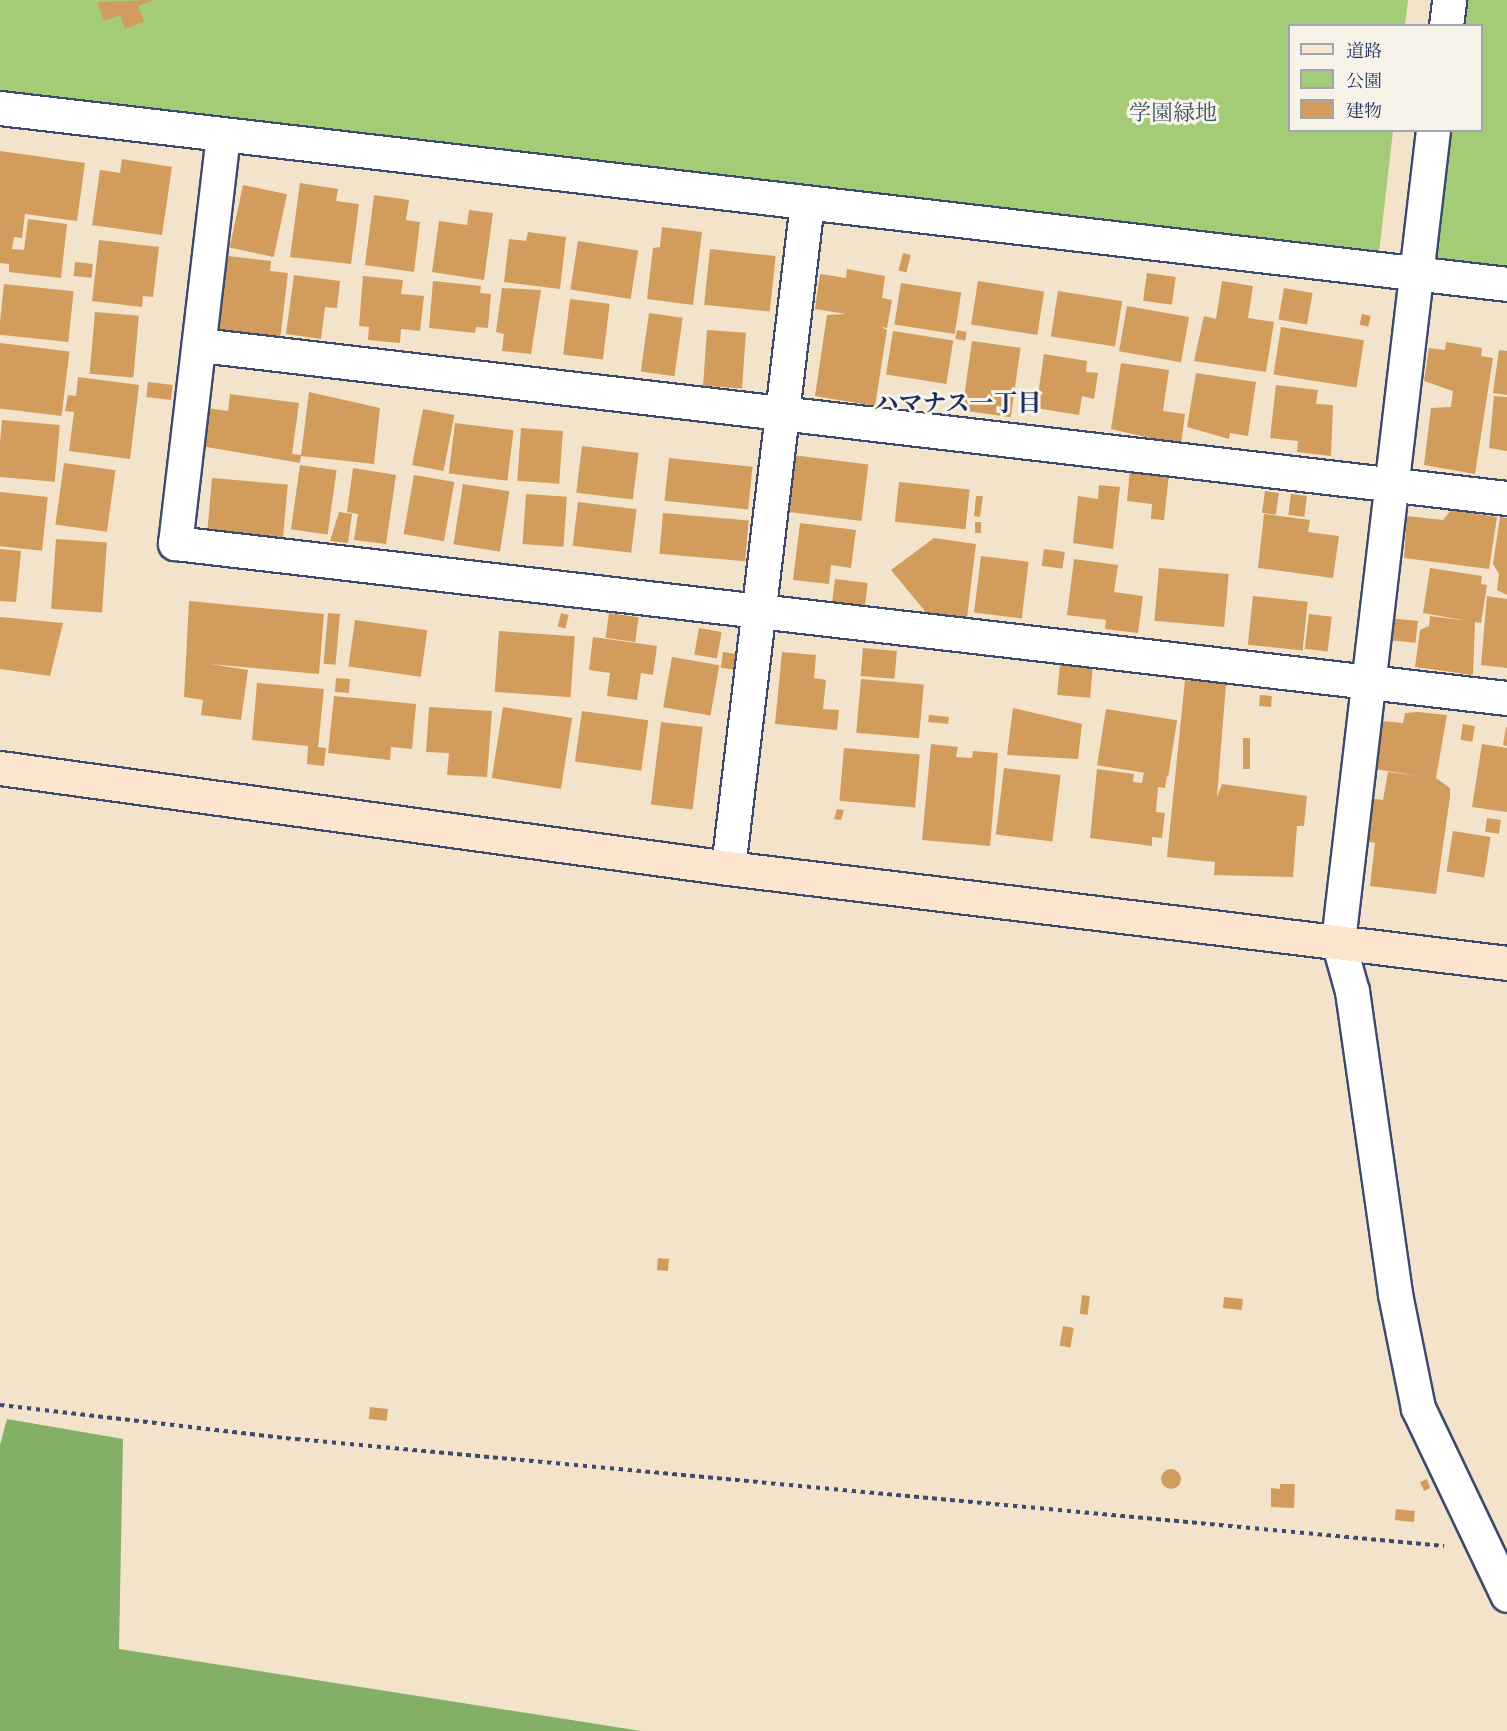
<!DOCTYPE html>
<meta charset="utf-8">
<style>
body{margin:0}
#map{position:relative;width:1507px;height:1731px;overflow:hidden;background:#f3e3cb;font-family:Alegreya,"Noto Serif JP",serif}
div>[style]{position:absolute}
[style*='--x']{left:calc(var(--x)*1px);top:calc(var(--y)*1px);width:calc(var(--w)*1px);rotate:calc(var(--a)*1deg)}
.green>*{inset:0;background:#a4cb75}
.forest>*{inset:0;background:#83af66}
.building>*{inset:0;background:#d29c5c;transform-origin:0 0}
.round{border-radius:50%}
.path>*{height:4px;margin-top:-2px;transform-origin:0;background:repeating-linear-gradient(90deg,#3b4a6e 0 4.5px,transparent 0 9px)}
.roads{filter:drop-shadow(2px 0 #3b4a6e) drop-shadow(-2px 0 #3b4a6e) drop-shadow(0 2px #3b4a6e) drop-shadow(0 -2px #3b4a6e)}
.street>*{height:33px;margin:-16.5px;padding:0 16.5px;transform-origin:16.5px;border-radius:16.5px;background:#fff}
.secondary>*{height:33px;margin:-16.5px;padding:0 16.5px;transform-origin:16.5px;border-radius:16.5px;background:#fbe5cf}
span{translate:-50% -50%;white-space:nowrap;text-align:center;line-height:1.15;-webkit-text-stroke:6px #f7f3e8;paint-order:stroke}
.park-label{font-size:22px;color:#3d5664}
.neighbourhood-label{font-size:24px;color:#1b2f5e;font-weight:700}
.legend{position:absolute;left:1288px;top:24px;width:195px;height:108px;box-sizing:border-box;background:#f7f3e8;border:2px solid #9fa5b1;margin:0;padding:8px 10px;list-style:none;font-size:18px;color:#1b2f5e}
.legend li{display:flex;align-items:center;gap:12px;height:30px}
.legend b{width:30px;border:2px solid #9fa5b1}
</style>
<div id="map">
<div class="green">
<i style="clip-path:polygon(0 0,1408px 0,1405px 25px,1290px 26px,1290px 130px,1393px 131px,1379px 253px,0 91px)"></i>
<i style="clip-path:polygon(1461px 0,1507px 0,1507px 269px,1433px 260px,1447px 131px,1482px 130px,1482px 26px,1459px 25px)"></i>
</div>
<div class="forest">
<i style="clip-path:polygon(7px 1419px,123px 1439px,119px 1649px,641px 1731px,0 1731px,0 1445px)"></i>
</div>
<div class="building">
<i style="clip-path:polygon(154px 0,138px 6px,144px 21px,125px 29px,120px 15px,104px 21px,97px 2px)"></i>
<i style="clip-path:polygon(0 151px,85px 163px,77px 221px,25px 214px,22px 238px,14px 237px,12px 249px,24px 250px,28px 219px,67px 224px,61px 278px,9px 272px,9px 264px,0 263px)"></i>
<i style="clip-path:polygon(122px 159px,172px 167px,162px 235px,92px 225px,100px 170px,120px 173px)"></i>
<i style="clip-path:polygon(300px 183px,338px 189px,336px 201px,359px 204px,351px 264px,290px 257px)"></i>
<i style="left:243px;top:185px;width:45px;height:64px;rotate:12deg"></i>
<i style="clip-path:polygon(374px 195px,409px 200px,406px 220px,420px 222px,414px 272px,365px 265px)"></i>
<i style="clip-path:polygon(469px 210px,493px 213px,484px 280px,432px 272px,439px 221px,467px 225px)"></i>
<i style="clip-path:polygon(662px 227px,702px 232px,693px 305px,647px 299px,653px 248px,660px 247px)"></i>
<i style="clip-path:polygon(528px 232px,566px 237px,560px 289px,504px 282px,509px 239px,526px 241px)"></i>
<i style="clip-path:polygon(99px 240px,159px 247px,153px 297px,143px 296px,142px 307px,92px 301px)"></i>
<i style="left:578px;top:241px;width:61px;height:49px;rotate:9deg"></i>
<i style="left:710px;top:249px;width:66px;height:56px;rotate:6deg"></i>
<i style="left:903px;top:253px;width:8px;height:18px;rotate:14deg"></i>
<i style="clip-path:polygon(228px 256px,271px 261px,270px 271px,288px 273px,280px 340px,219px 333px)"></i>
<i style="left:75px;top:262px;width:18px;height:14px;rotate:6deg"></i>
<i style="clip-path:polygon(847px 269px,885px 276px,882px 298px,892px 300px,887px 328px,881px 327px,887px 330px,875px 406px,815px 396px,827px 315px,846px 314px,815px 309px,820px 274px,846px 278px)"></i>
<i style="left:1147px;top:273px;width:29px;height:28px;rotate:8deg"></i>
<i style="clip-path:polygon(294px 275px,340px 281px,337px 308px,325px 307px,321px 339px,286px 334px)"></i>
<i style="clip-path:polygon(363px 276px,403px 280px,401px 294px,424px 296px,420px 331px,401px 329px,400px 343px,368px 340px,369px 327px,359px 326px)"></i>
<i style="clip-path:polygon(433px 281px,481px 286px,480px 293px,491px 294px,488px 328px,476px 327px,475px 333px,429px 328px)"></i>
<i style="left:978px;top:281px;width:67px;height:44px;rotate:9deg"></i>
<i style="clip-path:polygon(1222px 281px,1253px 286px,1248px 318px,1274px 322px,1266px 372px,1194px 361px,1204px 316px,1216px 319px)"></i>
<i style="left:901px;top:283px;width:61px;height:42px;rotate:9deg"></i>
<i style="left:4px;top:284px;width:70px;height:51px;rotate:6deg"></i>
<i style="clip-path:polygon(502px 288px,541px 290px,531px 354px,502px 351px,504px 334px,496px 332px)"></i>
<i style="left:1284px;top:288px;width:29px;height:32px;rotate:10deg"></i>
<i style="left:1058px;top:291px;width:65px;height:46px;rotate:9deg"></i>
<i style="left:570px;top:299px;width:40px;height:56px;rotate:7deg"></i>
<i style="left:1127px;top:306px;width:63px;height:46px;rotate:10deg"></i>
<i style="left:95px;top:312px;width:44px;height:62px;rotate:5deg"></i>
<i style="left:649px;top:313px;width:34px;height:59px;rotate:8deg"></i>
<i style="left:1362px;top:314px;width:9px;height:11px;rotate:13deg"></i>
<i style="left:1281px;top:327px;width:84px;height:48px;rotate:9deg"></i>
<i style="left:707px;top:330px;width:39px;height:56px;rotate:4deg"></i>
<i style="left:957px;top:330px;width:10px;height:9px;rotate:11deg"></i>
<i style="left:893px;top:331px;width:61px;height:44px;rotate:9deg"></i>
<i style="left:972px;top:341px;width:49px;height:70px;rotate:8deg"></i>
<i style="clip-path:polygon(1446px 342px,1482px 348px,1481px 356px,1493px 358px,1475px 474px,1424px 465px,1431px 408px,1451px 407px,1453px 391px,1424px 381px,1429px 348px,1445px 350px)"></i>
<i style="left:0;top:343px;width:70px;height:65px;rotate:7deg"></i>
<i style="clip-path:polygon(1499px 350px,1507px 351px,1507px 395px,1493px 393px)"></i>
<i style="clip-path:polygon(1044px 354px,1087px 361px,1086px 372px,1098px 373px,1094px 399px,1082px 396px,1079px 415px,1036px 408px)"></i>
<i style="clip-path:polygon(1121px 363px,1169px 370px,1163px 411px,1185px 414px,1181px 445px,1111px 429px)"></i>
<i style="clip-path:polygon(1196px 373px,1256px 382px,1248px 436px,1230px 433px,1229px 439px,1187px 427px)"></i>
<i style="clip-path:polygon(78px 377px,139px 385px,130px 459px,69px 451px,74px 412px,65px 411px,68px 395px,76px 396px)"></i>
<i style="left:148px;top:382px;width:25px;height:15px;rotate:7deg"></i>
<i style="clip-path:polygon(1276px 385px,1318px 390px,1316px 404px,1333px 405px,1331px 456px,1297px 452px,1298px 441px,1270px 438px)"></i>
<i style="clip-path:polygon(309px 392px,380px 408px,374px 464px,301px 456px,300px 463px,201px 446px,206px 408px,228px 411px,230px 394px,299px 403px,292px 454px,301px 455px)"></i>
<i style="clip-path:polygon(1494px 396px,1507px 397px,1507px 451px,1489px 448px)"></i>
<i style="left:423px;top:409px;width:32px;height:57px;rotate:11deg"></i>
<i style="left:2px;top:420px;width:58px;height:57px;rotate:5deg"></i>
<i style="left:455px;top:423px;width:59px;height:51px;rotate:7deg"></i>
<i style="left:521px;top:428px;width:42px;height:53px;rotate:4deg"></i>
<i style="left:582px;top:446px;width:57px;height:47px;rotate:7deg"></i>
<i style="left:792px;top:455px;width:77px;height:57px;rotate:7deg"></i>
<i style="left:669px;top:458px;width:84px;height:43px;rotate:6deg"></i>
<i style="left:64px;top:463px;width:52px;height:62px;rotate:8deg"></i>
<i style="left:300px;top:465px;width:37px;height:65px;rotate:8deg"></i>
<i style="clip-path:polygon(353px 468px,396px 475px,386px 544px,354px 540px,358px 514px,347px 512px)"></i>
<i style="clip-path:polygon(1130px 470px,1169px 474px,1164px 520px,1151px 519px,1152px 504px,1127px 501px)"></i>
<i style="left:414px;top:475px;width:41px;height:60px;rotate:10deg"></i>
<i style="left:212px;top:478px;width:76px;height:59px;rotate:5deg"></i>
<i style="left:899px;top:482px;width:71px;height:40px;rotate:6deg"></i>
<i style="left:463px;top:484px;width:47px;height:61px;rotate:9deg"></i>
<i style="clip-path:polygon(1099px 485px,1120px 487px,1113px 549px,1073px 543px,1078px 496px,1098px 499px)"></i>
<i style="left:1265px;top:491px;width:14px;height:22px;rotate:8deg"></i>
<i style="left:0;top:492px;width:48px;height:54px;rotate:6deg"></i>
<i style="left:526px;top:494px;width:41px;height:50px;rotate:4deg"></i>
<i style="left:1291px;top:494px;width:16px;height:21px;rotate:7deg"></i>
<i style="clip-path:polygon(976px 496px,983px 496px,980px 517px,974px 516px)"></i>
<i style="left:578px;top:502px;width:59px;height:44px;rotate:7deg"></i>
<i style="clip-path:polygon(1451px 510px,1497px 517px,1489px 569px,1404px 558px,1407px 516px,1443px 520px)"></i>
<i style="clip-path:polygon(339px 512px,352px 514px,348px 543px,330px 541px)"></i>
<i style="left:663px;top:513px;width:86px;height:41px;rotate:5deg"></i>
<i style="clip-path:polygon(1264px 514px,1310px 520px,1308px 532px,1339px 536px,1333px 578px,1258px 568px)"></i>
<i style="clip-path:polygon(1500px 517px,1507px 518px,1507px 595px,1497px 590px,1499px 574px,1493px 564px)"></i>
<i style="left:975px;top:522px;width:6px;height:11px"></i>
<i style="clip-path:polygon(800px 523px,856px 530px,851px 568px,831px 565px,829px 584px,793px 580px)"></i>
<i style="clip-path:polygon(934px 538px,976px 544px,966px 626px,924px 620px,924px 610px,891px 570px)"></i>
<i style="left:56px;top:539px;width:51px;height:70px;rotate:4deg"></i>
<i style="clip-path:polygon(0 549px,21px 551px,16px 602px,0 601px)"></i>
<i style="left:1044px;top:549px;width:21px;height:17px;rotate:8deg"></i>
<i style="left:981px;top:556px;width:48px;height:57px;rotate:7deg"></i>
<i style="clip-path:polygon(1074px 559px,1118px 565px,1114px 592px,1143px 596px,1138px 633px,1105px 629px,1106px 620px,1067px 615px)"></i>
<i style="left:1159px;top:568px;width:70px;height:53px;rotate:5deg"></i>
<i style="clip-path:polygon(1430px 568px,1482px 576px,1481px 584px,1487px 585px,1481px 623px,1475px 622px,1473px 675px,1415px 667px,1420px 630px,1429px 626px,1430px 616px,1468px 621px,1423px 613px)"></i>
<i style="left:835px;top:579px;width:33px;height:30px;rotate:7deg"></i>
<i style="left:1253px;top:596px;width:55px;height:49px;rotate:6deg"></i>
<i style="clip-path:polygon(1487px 596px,1507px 599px,1507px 668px,1481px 665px)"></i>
<i style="clip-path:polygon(189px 601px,324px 614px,319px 674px,210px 664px,248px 670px,241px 720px,201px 715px,203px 700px,184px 697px)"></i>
<i style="left:328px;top:613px;width:12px;height:51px;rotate:5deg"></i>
<i style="left:561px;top:613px;width:8px;height:14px;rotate:14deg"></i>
<i style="left:609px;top:613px;width:30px;height:25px;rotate:8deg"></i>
<i style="left:1309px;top:614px;width:23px;height:35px;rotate:7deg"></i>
<i style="clip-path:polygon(0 617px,63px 623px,50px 676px,0 669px)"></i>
<i style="left:1390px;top:618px;width:28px;height:22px;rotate:6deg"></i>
<i style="left:355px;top:620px;width:73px;height:47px;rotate:8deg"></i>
<i style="left:699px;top:628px;width:23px;height:27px;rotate:10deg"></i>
<i style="left:499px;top:631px;width:76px;height:61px;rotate:4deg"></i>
<i style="clip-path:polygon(593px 637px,657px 646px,653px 675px,641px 673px,637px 700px,607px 696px,610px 673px,589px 670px)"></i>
<i style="left:863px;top:648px;width:34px;height:28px;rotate:5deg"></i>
<i style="left:723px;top:652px;width:14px;height:16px;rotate:8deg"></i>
<i style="clip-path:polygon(782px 652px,816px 655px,814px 678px,826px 680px,823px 709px,839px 710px,837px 730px,775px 724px)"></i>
<i style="left:672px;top:657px;width:48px;height:51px;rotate:10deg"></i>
<i style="left:1060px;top:663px;width:33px;height:32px;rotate:5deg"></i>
<i style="left:336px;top:678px;width:14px;height:14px;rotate:4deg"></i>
<i style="left:861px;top:679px;width:63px;height:54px;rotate:5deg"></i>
<i style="clip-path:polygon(1185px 680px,1226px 684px,1217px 797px,1222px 784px,1307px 796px,1304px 826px,1297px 826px,1293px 877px,1214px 875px,1215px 862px,1167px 857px)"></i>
<i style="clip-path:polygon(257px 683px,324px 689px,318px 747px,326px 748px,324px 766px,307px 764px,308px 746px,252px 740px)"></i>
<i style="left:1260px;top:695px;width:12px;height:11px;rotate:5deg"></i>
<i style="clip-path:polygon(334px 696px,416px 704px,412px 749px,391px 747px,390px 760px,328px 753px)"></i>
<i style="clip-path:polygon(429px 707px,492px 711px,487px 777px,447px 775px,449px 753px,426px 752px)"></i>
<i style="left:503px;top:707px;width:70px;height:72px;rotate:9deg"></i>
<i style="clip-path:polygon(1013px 708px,1082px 724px,1078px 759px,1007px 755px)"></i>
<i style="left:1106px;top:709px;width:72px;height:57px;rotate:9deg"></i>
<i style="left:582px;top:711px;width:67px;height:51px;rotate:8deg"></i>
<i style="clip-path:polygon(1418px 712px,1447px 715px,1436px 778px,1450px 788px,1450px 797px,1436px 894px,1370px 886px,1375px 843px,1363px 841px,1369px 798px,1383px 800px,1388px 772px,1420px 776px,1375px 769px,1382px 721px,1403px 723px,1405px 713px)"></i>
<i style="left:929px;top:715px;width:20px;height:7px;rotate:6deg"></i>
<i style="left:661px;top:722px;width:42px;height:83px;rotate:7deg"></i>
<i style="left:1463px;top:724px;width:12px;height:16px;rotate:9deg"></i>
<i style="clip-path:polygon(1506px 727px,1507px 727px,1507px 746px,1503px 745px)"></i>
<i style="left:1243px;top:738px;width:7px;height:31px"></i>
<i style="clip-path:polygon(931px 744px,958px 747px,956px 757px,972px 758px,973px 751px,998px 753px,990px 846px,922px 840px)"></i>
<i style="clip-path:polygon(1482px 744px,1507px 748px,1507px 812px,1472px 807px)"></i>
<i style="left:844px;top:748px;width:76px;height:53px;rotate:5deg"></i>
<i style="left:1004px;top:768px;width:57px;height:67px;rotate:7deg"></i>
<i style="clip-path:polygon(1097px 769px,1134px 774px,1133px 782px,1142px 783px,1144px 772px,1167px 775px,1165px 788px,1158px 787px,1156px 812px,1165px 813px,1162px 838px,1152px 837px,1152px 846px,1090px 838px)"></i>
<i style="clip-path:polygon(837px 809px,844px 810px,841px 820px,834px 819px)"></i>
<i style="left:1487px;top:818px;width:14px;height:14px;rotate:8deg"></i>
<i style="left:1453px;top:831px;width:38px;height:41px;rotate:9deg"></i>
<i style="left:658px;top:1258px;width:11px;height:12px;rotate:5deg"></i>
<i style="left:1082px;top:1295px;width:8px;height:19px;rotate:7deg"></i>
<i style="left:1224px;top:1297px;width:19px;height:11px;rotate:6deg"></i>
<i style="left:1063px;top:1326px;width:11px;height:20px;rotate:10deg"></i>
<i style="left:370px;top:1407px;width:18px;height:12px;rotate:6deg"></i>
<i class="round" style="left:1161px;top:1469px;width:20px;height:20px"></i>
<i style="clip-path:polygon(1427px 1479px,1430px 1488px,1424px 1491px,1420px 1482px)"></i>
<i style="clip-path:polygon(1280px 1484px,1295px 1484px,1294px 1508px,1271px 1507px,1271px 1488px,1280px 1489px)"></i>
<i style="left:1396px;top:1509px;width:19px;height:11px;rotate:6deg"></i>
</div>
<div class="path">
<i style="--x:0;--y:1405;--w:298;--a:6.6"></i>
<i style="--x:296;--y:1439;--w:1153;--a:5.32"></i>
</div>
<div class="roads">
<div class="street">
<i style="--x:1446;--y:26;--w:26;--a:-83"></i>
<i style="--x:0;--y:108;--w:1517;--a:6.66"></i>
<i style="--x:1433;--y:130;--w:817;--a:96.68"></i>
<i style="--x:1338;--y:941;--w:52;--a:74.4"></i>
<i style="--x:1352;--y:991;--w:306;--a:81.9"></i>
<i style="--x:1395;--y:1294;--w:116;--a:78.6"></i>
<i style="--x:1418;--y:1408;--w:207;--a:64.5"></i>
<i style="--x:223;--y:135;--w:411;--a:96.7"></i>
<i style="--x:175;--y:543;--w:1341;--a:6.64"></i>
<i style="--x:200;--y:345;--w:1316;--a:6.68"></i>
<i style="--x:728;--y:868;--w:670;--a:-83.23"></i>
</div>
<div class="secondary">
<i style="--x:0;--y:768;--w:735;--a:7.82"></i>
<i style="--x:728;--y:868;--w:785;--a:6.95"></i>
</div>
</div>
<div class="park-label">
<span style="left:1173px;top:114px">学園緑地</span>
</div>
<div class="neighbourhood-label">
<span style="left:958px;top:404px">ハマナス一丁目</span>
</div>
<ul class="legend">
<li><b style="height:8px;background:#fbe5cf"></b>道路</li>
<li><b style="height:16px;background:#a4cb75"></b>公園</li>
<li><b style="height:16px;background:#d29c5c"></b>建物</li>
</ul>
</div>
